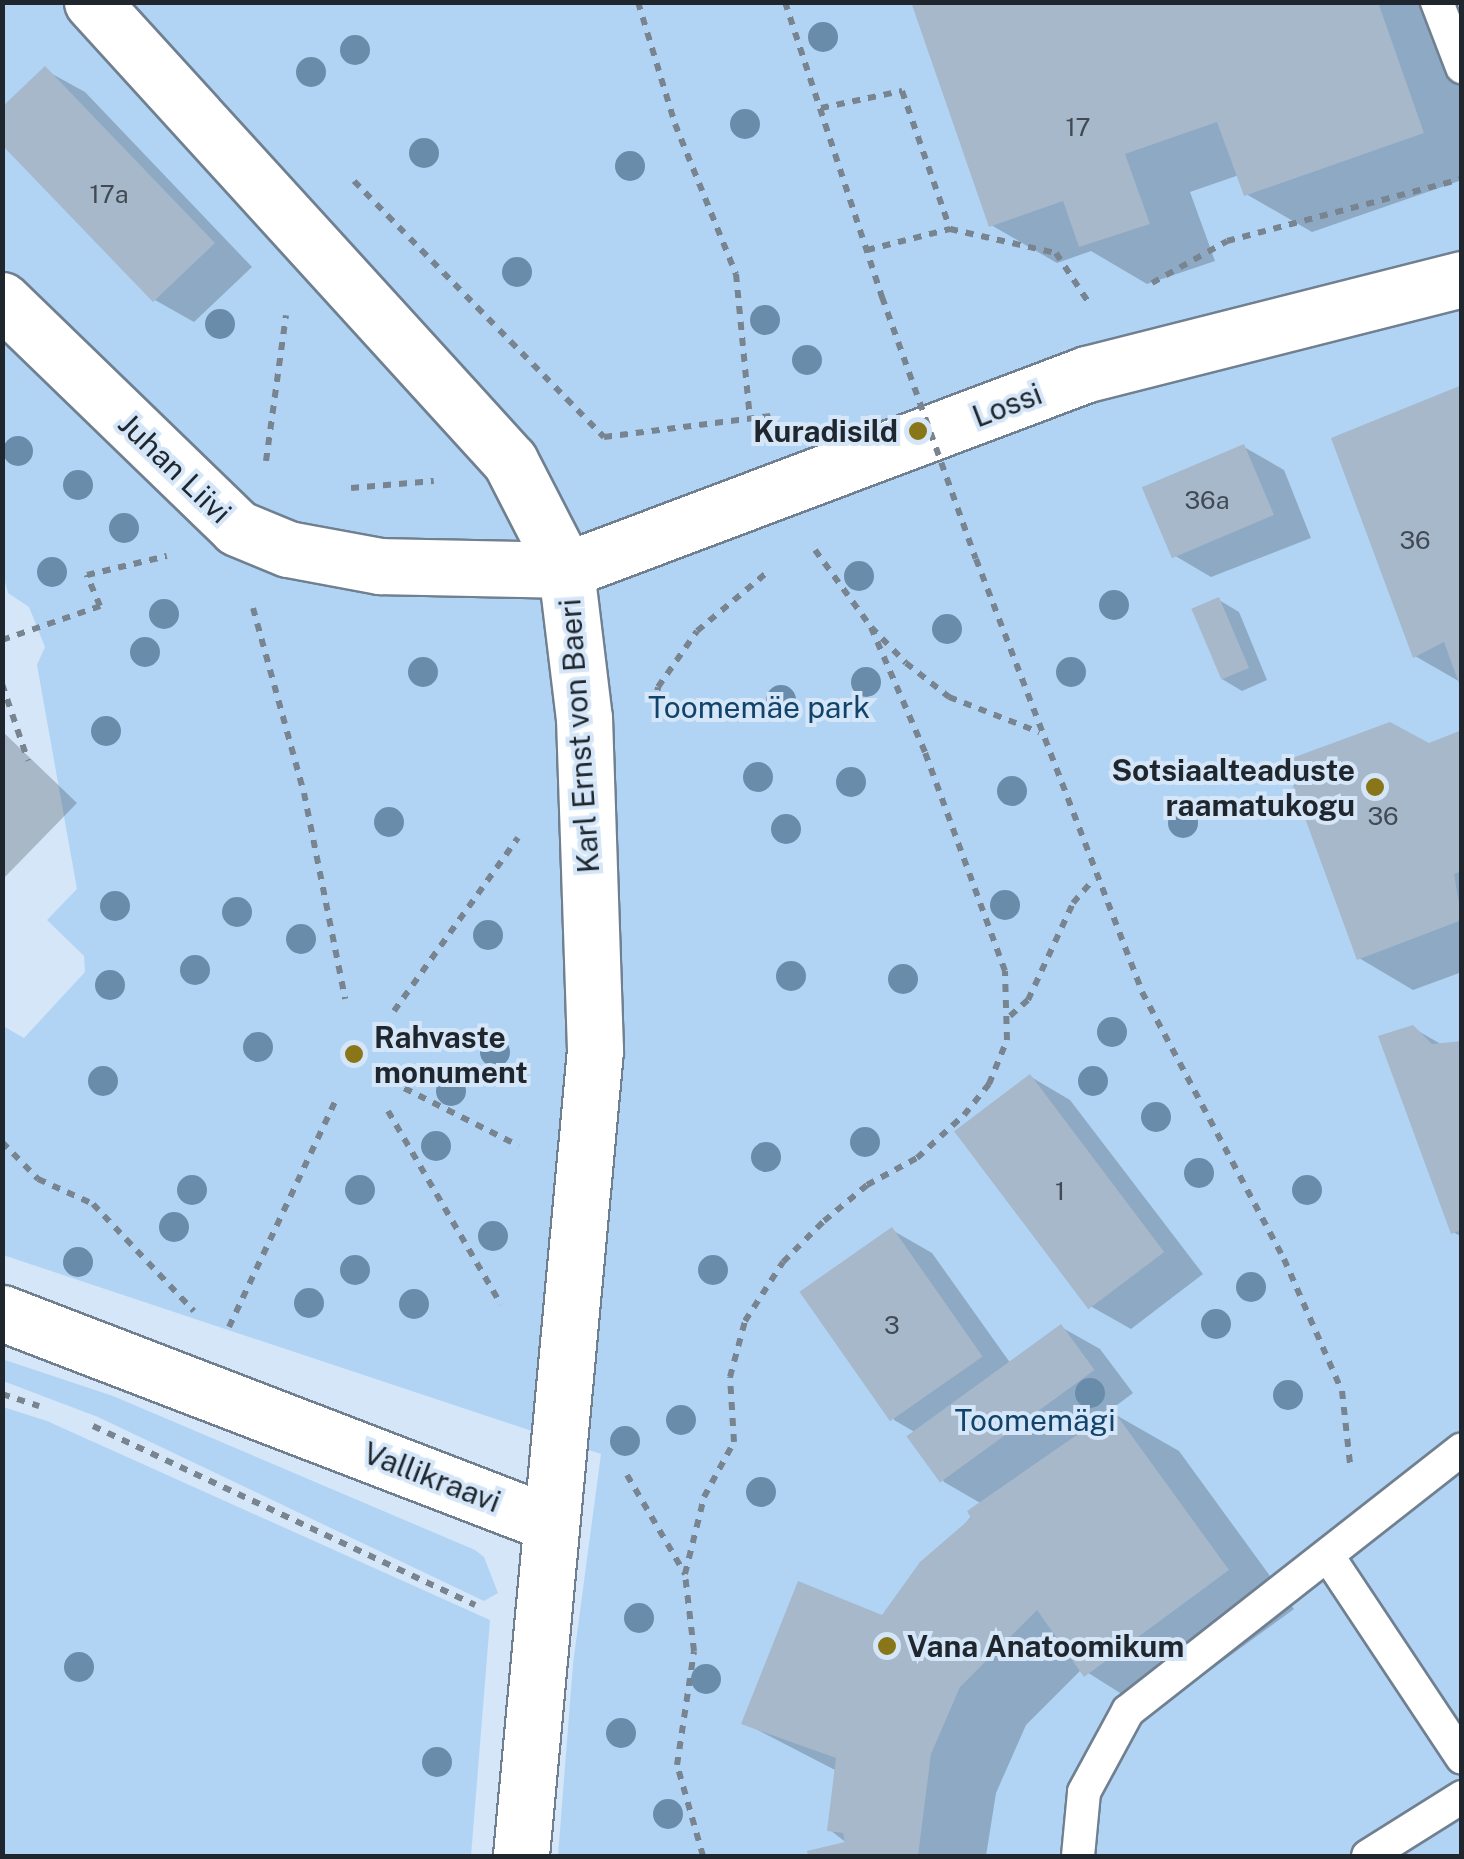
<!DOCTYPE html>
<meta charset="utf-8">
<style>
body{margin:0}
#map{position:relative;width:1464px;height:1859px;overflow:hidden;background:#d4e6f8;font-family:"Public Sans",sans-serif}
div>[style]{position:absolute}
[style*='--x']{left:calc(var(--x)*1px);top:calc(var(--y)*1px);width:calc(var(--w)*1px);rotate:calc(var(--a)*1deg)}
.green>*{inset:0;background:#b1d4f5}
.shadow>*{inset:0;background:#0003}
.building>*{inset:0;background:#a6b8c9;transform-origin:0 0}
.path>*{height:6px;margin-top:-3px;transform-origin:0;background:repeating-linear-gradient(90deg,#788490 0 8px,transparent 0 16px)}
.roads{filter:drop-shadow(2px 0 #708090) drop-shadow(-2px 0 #708090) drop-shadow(0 2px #708090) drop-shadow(0 -2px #708090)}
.lane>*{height:32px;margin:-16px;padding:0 16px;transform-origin:16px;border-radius:16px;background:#fff}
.street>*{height:55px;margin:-27.5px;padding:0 27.5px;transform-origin:27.5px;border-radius:27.5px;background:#fff}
.path-bridge>*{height:6px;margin-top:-3px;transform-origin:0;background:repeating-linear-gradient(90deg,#788490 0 8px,transparent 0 16px)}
.trees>*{width:30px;height:30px;margin:-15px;border-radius:50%;background:#698caa}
.dots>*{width:28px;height:28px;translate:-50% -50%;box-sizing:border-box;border:5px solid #d4e6f8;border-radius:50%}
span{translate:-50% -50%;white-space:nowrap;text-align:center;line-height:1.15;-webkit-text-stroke:8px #d4e6f8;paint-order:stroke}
.number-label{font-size:25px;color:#414a54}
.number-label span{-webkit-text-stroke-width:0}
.street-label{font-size:30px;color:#1f262d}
.poi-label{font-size:30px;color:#1f262d;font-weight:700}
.right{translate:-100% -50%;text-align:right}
.left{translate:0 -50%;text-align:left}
.park-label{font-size:30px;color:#11436b}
.frame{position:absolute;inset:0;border:5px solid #1f262d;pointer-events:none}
</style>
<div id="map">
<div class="green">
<i style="clip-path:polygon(3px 3px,1461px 3px,1461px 1856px,558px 1856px,573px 1664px,601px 1454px,3px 1255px,3px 1026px,24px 1038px,85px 972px,84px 956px,47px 920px,77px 889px,37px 665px,45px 647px,29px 607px,8px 593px,3px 574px)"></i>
<i style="clip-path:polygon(2px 1359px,113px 1396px,475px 1550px,484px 1557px,498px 1593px,484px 1601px,98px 1417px,3px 1381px)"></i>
<i style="clip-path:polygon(3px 1407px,47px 1421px,490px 1620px,471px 1856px,3px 1856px)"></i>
</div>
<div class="shadow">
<i style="clip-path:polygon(913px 2px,1429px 2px,1462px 94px,1462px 180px,1312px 232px,1246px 194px,1239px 175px,1190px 192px,1215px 261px,1147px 284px,1091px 251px,1057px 263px,991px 225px)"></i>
<i style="clip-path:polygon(45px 70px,85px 92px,252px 267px,194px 322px,155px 300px)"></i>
<i style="clip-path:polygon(1462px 388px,1462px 683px,1415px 656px)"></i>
<i style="clip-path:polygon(1244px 447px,1284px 470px,1311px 538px,1211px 577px,1172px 554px)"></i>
<i style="clip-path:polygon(1219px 600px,1239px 612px,1267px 680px,1242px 691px,1222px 679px)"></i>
<i style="clip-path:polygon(2px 731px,77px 803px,2px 880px)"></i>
<i style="clip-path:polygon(1462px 733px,1462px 972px,1413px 990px,1359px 958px,1428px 745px)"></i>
<i style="clip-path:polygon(1413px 1028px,1446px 1047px,1462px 1044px,1462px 1237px,1453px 1232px)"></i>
<i style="clip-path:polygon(1031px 1077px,1070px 1100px,1203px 1274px,1131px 1329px,1092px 1307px)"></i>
<i style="clip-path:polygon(892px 1230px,932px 1253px,1011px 1364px,1061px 1327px,1100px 1349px,1133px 1393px,1109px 1411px,1179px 1451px,1294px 1609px,1152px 1713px,1082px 1669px,1026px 1725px,996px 1793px,986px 1856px,811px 1856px,848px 1844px,830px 1830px,837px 1771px,744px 1723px,883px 1618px,982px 1504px,944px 1482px,918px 1434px,894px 1420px)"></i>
</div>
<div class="building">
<i style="clip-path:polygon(911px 2px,1378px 2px,1424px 133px,1244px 196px,1217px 122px,1125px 154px,1150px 224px,1079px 247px,1063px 201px,989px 227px)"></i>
<i style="clip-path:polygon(45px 66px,215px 243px,153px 302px,2px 145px,2px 107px)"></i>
<i style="clip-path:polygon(1462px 385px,1462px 689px,1461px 689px,1444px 642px,1413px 658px,1331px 438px)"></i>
<i style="left:1244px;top:444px;width:77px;height:111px;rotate:67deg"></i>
<i style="left:1219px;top:597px;width:77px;height:30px;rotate:67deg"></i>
<i style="clip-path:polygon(1390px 722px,1429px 743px,1462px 730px,1462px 871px,1454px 874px,1462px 920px,1357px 960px,1284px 761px)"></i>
<i style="clip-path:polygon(1413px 1025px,1432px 1044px,1462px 1041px,1462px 1230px,1451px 1234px,1378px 1036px)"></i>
<i style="left:1030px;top:1074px;width:223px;height:95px;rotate:53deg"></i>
<i style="left:892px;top:1227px;width:158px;height:113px;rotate:55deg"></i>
<i style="left:1061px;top:1324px;width:57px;height:191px;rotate:54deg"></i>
<i style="clip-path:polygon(1113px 1410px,1229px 1570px,1084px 1677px,1037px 1610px,960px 1687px,931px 1754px,918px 1856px,808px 1856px,807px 1851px,845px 1842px,843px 1833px,827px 1831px,836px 1758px,741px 1724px,798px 1581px,882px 1615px,920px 1562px,971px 1518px,967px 1511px)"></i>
</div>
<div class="path">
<i style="--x:638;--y:2;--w:127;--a:73.1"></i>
<i style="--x:675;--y:124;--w:162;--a:67.9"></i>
<i style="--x:736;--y:274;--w:146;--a:84.5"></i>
<i style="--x:785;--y:2;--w:311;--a:71.8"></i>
<i style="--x:821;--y:108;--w:83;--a:-11.9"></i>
<i style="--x:902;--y:91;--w:146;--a:70.8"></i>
<i style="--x:354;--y:181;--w:358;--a:45.7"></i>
<i style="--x:604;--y:437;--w:168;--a:-7.2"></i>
<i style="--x:867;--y:250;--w:86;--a:-14.2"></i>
<i style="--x:950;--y:229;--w:109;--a:12.8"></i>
<i style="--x:1056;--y:253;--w:60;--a:56.6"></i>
<i style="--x:1152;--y:283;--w:86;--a:-29.2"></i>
<i style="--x:1227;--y:241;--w:243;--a:-14.8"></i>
<i style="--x:266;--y:461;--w:147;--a:-82.2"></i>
<i style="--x:351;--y:488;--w:83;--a:-4.8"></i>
<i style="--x:815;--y:550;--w:95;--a:54"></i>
<i style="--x:871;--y:627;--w:50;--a:45.8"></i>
<i style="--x:906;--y:663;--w:55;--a:38.3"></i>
<i style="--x:949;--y:697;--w:97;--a:21.3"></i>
<i style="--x:976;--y:559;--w:464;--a:69"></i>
<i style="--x:1142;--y:992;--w:302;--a:62"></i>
<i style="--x:1284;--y:1259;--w:144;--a:66.3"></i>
<i style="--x:1342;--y:1391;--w:73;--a:83.7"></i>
<i style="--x:253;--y:608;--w:192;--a:74.6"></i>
<i style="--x:304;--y:793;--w:210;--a:78.7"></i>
<i style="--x:2;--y:640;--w:104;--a:-19.1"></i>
<i style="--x:100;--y:606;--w:34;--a:-113"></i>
<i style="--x:87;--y:575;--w:82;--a:-13.4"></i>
<i style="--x:2;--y:684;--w:81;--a:71.3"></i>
<i style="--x:655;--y:706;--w:19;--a:-81"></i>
<i style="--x:658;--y:687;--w:68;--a:-55.1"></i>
<i style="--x:697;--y:631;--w:95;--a:-39.9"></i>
<i style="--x:394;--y:1011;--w:213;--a:-54.4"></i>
<i style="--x:1010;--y:1016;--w:24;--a:-42"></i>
<i style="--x:1028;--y:1000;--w:107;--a:-65.1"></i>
<i style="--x:1073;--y:903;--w:32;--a:-49"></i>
<i style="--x:390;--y:1081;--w:144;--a:26.7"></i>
<i style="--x:388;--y:1111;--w:224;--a:59.7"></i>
<i style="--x:2;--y:1142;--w:52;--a:45.8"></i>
<i style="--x:38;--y:1179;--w:60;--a:24.4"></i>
<i style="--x:93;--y:1204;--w:147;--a:46.7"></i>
<i style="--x:229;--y:1327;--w:249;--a:-64.8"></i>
<i style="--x:2;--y:1394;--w:39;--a:18"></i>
<i style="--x:93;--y:1426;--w:422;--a:25.1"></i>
<i style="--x:627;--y:1475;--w:115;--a:59.6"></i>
<i style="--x:703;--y:1856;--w:95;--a:-105.9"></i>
<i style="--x:677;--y:1765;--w:115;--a:-81.5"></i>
<i style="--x:694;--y:1651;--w:78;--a:-96.7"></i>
<i style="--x:685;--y:1574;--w:79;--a:-76.1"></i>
<i style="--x:704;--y:1497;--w:63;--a:-61.4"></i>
<i style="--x:734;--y:1442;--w:65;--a:-93.5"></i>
<i style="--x:730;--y:1377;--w:58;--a:-75"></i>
<i style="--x:745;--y:1321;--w:70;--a:-57.2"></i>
<i style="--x:783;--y:1262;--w:58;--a:-45"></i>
<i style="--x:824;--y:1221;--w:56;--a:-39.9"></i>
<i style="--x:867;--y:1185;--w:57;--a:-28.4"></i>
<i style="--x:917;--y:1158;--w:64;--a:-42.5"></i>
<i style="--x:964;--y:1115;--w:40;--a:-51"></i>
<i style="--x:989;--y:1084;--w:48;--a:-67.8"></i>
<i style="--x:1007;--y:1040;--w:69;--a:-91.7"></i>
<i style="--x:1005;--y:971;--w:233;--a:-110.1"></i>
<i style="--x:925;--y:752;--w:136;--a:-113.4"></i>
</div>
<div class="roads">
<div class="lane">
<i style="--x:1437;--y:2;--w:70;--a:69"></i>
<i style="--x:1328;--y:1556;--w:242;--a:56.4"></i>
<i style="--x:1078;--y:1856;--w:64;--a:-84.6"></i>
<i style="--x:1084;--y:1792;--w:92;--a:-61.5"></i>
<i style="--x:1128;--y:1711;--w:424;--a:-38.1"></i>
<i style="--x:1368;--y:1856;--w:111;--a:-32.1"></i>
</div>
<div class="street">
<i style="--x:92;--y:2;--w:621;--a:47.68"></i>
<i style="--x:510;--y:461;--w:123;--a:62.8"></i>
<i style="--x:566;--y:570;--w:149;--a:83.1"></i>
<i style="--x:584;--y:718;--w:332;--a:88.1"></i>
<i style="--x:595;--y:1050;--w:809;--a:95.25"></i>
<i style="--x:2;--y:300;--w:327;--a:44.1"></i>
<i style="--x:237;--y:528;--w:55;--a:22.4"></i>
<i style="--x:288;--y:549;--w:94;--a:10.5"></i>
<i style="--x:380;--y:566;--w:186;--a:1.2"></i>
<i style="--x:566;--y:570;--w:557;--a:-20.62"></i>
<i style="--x:1087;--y:374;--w:387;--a:-14.2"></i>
<i style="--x:2;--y:1313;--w:586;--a:21"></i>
</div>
</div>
<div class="path-bridge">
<i style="--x:882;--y:297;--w:278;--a:70.3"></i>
</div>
<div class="trees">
<i style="left:823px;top:37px"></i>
<i style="left:355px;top:50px"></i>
<i style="left:311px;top:72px"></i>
<i style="left:745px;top:124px"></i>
<i style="left:424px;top:153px"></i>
<i style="left:630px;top:166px"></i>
<i style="left:517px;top:272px"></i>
<i style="left:765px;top:320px"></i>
<i style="left:220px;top:324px"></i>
<i style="left:807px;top:360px"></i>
<i style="left:18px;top:451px"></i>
<i style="left:78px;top:485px"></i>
<i style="left:124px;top:528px"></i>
<i style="left:52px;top:572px"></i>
<i style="left:859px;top:576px"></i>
<i style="left:1114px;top:605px"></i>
<i style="left:164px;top:614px"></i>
<i style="left:947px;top:629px"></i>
<i style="left:145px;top:652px"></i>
<i style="left:423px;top:672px"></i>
<i style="left:1071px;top:672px"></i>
<i style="left:866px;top:682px"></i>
<i style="left:781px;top:700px"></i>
<i style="left:106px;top:731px"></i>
<i style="left:758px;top:777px"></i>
<i style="left:851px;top:782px"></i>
<i style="left:1012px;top:791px"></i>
<i style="left:389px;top:822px"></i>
<i style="left:1183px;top:823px"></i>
<i style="left:786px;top:829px"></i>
<i style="left:1005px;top:905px"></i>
<i style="left:115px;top:906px"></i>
<i style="left:237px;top:912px"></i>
<i style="left:488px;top:935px"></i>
<i style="left:301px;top:939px"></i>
<i style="left:195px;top:970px"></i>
<i style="left:791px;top:976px"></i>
<i style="left:903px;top:979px"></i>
<i style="left:110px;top:985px"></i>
<i style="left:1112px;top:1032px"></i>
<i style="left:258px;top:1047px"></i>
<i style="left:495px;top:1052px"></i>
<i style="left:103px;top:1081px"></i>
<i style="left:1093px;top:1081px"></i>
<i style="left:451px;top:1091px"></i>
<i style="left:1156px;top:1117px"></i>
<i style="left:865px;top:1142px"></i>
<i style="left:436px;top:1146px"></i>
<i style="left:766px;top:1157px"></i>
<i style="left:1199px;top:1173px"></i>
<i style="left:192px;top:1190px"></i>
<i style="left:360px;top:1190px"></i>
<i style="left:1307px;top:1190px"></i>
<i style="left:174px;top:1227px"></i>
<i style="left:493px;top:1236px"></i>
<i style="left:78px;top:1262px"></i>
<i style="left:355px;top:1270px"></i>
<i style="left:713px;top:1270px"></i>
<i style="left:1251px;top:1287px"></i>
<i style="left:309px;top:1303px"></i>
<i style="left:414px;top:1304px"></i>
<i style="left:1216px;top:1324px"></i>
<i style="left:1090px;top:1393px"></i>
<i style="left:1288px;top:1395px"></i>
<i style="left:681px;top:1420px"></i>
<i style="left:625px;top:1441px"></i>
<i style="left:761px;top:1492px"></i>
<i style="left:639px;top:1618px"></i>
<i style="left:79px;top:1667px"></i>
<i style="left:706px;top:1679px"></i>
<i style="left:621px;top:1733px"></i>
<i style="left:437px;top:1762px"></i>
<i style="left:668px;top:1814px"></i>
</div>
<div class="dots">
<i style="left:918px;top:431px;background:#887619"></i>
<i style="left:1375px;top:787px;background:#887619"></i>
<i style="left:354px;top:1054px;background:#887619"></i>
<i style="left:887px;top:1646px;background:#887619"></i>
</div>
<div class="number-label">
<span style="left:1078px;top:127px">17</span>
<span style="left:109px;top:194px">17a</span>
<span style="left:1207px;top:500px">36a</span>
<span style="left:1415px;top:540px">36</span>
<span style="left:1383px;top:816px">36</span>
<span style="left:1060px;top:1191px">1</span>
<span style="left:892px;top:1325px">3</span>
</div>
<div class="street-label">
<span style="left:1007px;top:405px;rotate:-21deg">Lossi</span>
<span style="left:175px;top:468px;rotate:44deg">Juhan Liivi</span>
<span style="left:579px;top:736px;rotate:-94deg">Karl Ernst von Baeri</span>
<span style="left:432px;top:1477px;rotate:21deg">Vallikraavi</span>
</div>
<div class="poi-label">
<span class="right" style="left:898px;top:431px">Kuradisild</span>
<span class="right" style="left:1355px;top:787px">Sotsiaalteaduste<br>raamatukogu</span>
<span class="left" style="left:374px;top:1054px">Rahvaste<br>monument</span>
<span class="left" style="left:907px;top:1646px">Vana Anatoomikum</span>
</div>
<div class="park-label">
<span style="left:759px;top:707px">Toomemäe park</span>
<span style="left:1035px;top:1420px">Toomemägi</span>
</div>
<div class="frame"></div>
</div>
